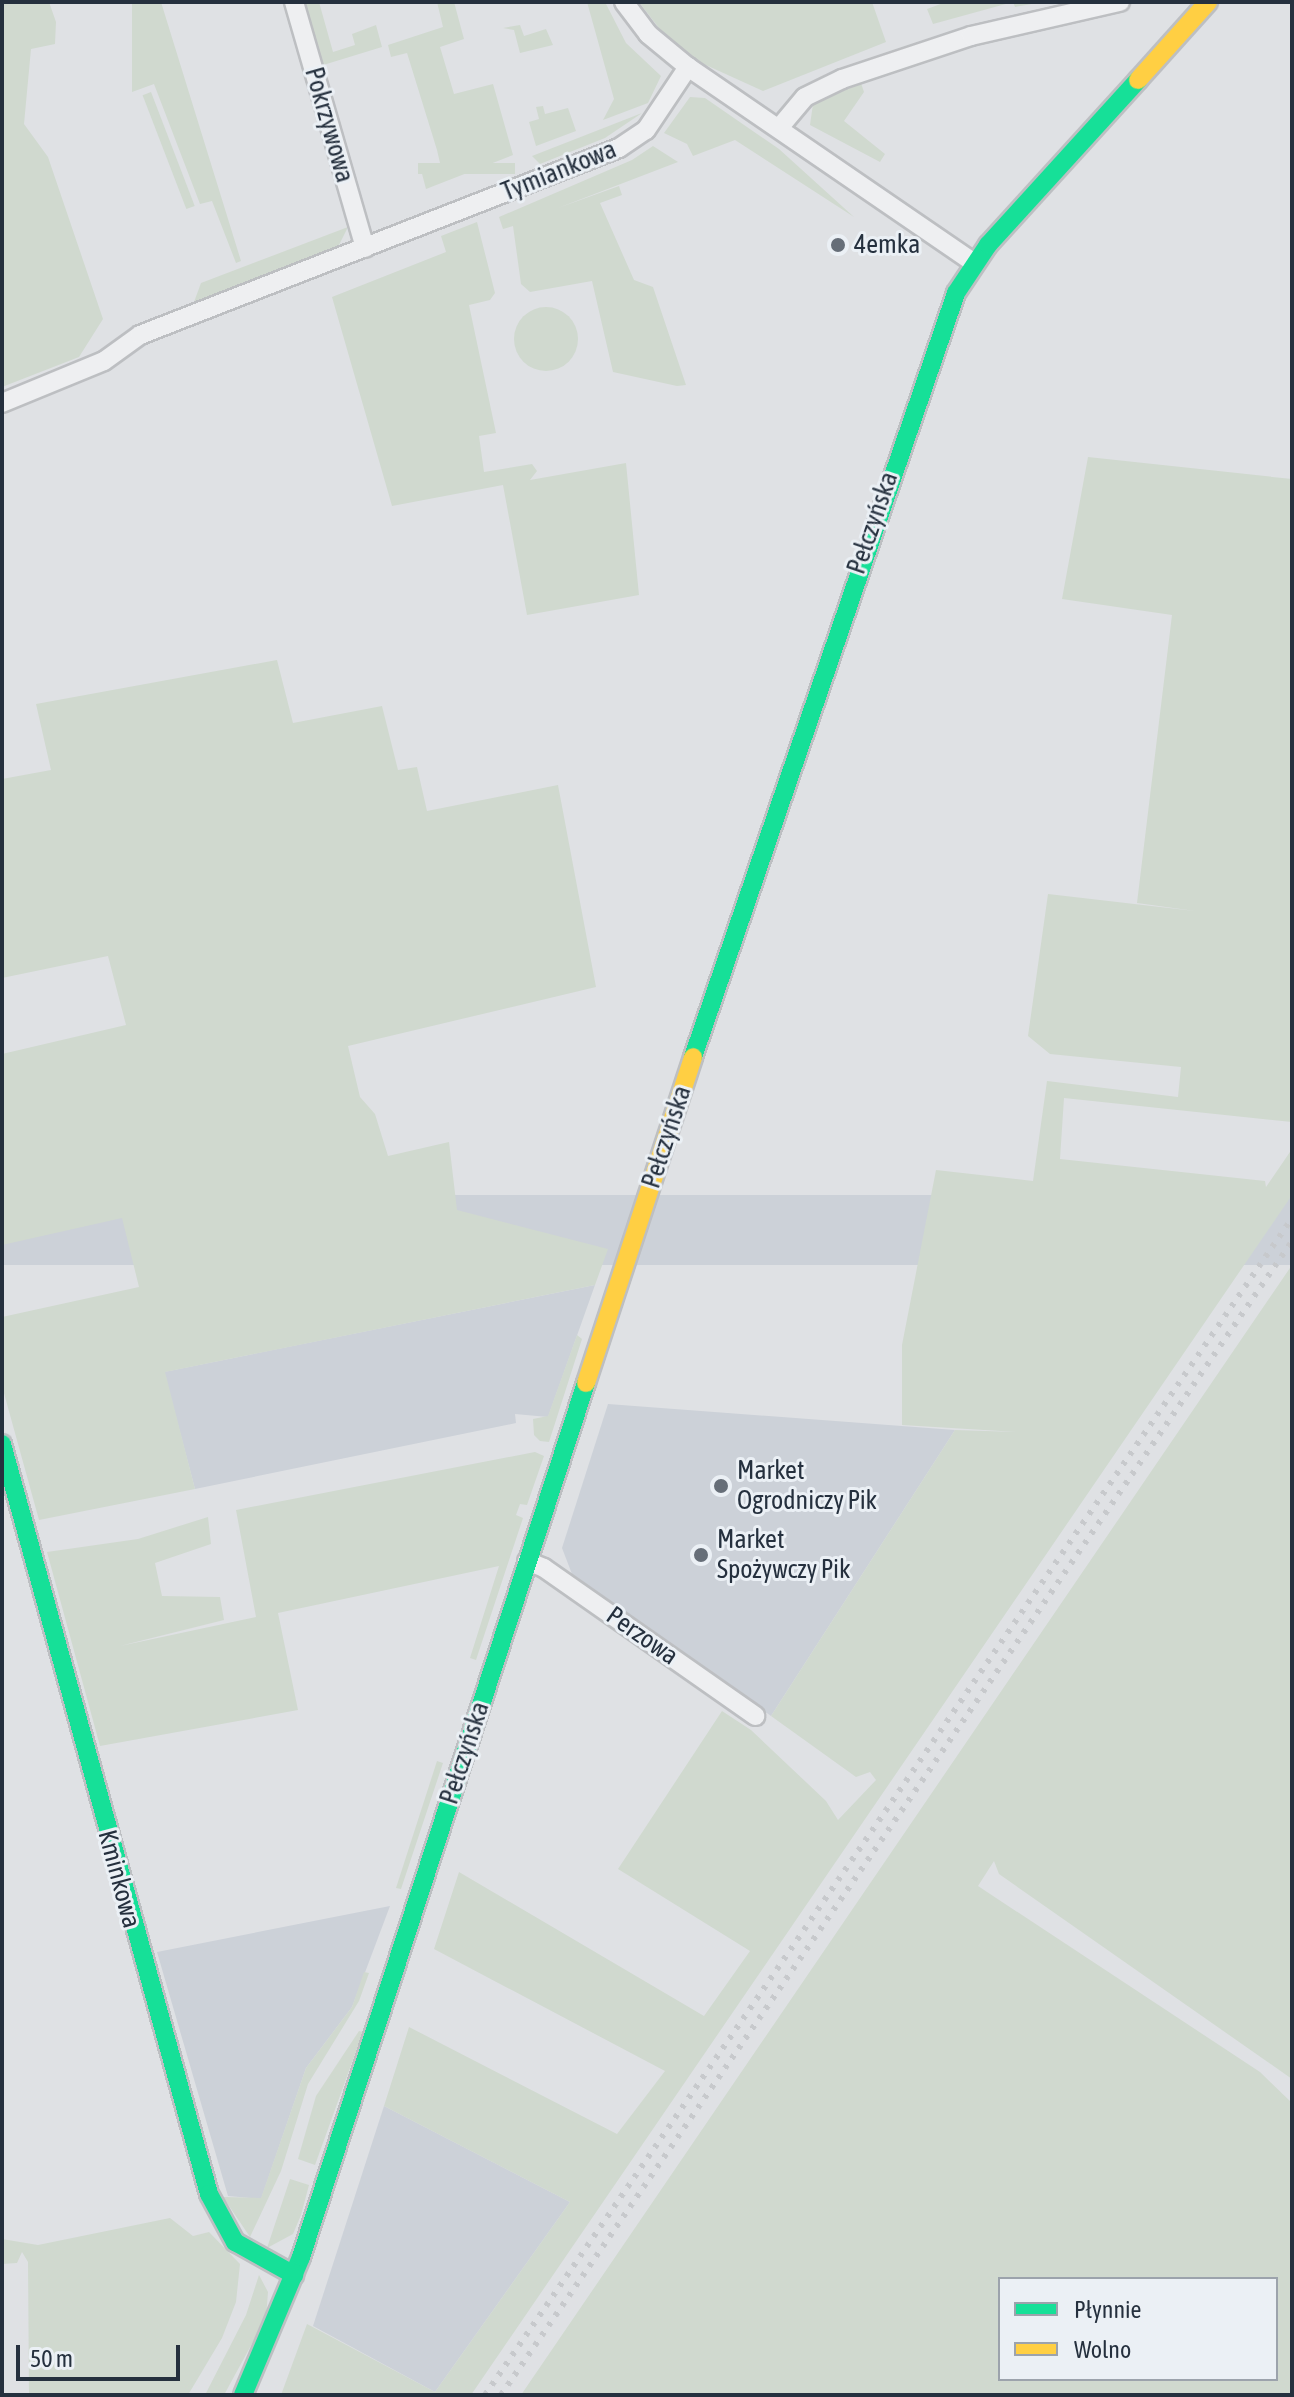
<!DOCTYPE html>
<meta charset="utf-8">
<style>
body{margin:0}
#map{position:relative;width:1294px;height:2397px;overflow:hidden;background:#dfe1e4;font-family:"Asap Condensed",sans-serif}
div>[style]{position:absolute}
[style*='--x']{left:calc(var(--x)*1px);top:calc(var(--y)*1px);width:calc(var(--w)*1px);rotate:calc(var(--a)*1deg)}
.built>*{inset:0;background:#ccd1d8;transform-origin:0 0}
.green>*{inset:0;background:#d0d9cf;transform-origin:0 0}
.round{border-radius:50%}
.roads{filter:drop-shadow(2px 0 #bdbfc2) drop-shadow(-2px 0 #bdbfc2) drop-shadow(0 2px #bdbfc2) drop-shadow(0 -2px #bdbfc2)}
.street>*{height:18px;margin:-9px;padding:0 9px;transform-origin:9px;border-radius:9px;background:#eeeff1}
.fast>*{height:18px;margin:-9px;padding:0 9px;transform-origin:9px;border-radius:9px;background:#16e098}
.slow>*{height:18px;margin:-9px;padding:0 9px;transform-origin:9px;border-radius:9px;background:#ffcf43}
.rail>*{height:6px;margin-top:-3px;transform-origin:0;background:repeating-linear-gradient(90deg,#c7c9cc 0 4px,transparent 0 12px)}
.dots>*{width:22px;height:22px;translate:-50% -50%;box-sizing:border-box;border:4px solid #ebf0f5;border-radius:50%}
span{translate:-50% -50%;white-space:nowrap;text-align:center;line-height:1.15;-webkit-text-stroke:6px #ebf0f5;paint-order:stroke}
.street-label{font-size:26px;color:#25303e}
.poi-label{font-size:26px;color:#25303e}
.left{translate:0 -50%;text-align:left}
.frame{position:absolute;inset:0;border:4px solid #25303e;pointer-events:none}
.legend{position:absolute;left:998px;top:2277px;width:280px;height:104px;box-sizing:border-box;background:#ebf0f5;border:2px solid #9ca3ac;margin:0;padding:10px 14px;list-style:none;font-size:24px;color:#25303e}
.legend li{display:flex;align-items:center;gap:16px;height:40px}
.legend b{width:40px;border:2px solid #9ca3ac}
.scale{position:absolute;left:16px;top:2345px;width:164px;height:36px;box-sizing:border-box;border:4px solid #25303e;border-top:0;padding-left:10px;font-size:24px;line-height:28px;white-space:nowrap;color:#25303e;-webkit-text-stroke:6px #ebf0f5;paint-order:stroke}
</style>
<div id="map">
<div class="built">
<i style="left:1292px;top:1195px;width:70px;height:1454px;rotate:90deg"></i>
<i style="clip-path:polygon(595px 1285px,548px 1417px,515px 1414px,516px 1423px,195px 1489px,164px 1372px)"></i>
<i style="clip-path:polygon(608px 1404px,955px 1430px,771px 1716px,572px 1574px,562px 1548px)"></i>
<i style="clip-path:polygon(390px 1906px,352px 2007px,306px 2068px,261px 2199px,228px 2196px,157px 1952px)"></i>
<i style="clip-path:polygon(384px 2106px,570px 2202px,435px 2392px,313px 2326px)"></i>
</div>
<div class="green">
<i style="clip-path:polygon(2px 2px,49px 2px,56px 22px,55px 44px,31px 49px,24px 124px,48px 157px,103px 319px,79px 357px,2px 387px)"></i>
<i style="clip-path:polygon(132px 2px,161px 2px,241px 261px,236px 263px,212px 201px,200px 204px,154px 84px,132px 92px)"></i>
<i style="clip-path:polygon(301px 2px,319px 2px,333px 52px,355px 45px,352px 34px,376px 25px,382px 47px,320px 66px)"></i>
<i style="clip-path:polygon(437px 2px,454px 2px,464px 39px,440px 47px,454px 94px,493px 84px,513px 155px,426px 189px,421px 170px,440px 163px,437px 150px,407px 53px,391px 57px,388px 45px,443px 27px)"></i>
<i style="clip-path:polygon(587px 2px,605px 2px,626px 43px,661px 76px,648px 103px,603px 120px,614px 99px)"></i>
<i style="clip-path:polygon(639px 2px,872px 2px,886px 42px,763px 91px,697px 61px,665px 36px)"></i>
<i style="clip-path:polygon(946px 2px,1043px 2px,1015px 7px,1013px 2px,933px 24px,927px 9px)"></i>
<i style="clip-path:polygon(520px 25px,524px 36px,546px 29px,553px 45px,520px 53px,514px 30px,503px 28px)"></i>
<i style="clip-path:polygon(861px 83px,864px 92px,844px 121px,885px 154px,880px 162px,810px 125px,813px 104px)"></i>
<i style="left:151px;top:92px;width:122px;height:9px;rotate:69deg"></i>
<i style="clip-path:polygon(690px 97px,705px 98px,779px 149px,854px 217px,735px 140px,693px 156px,687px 144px,664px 133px)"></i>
<i style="clip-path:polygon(543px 106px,545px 114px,568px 108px,576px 131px,536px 146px,529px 122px,539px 119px,536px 107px)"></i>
<i style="clip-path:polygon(642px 113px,605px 138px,540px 164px,532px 156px)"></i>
<i style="clip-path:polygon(653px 146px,678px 162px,558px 208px,619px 186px,622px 195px,600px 203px,634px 280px,653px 287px,686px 385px,677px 386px,613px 372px,592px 281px,530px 292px,521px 284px,513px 226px,503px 229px,499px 217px,632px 160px)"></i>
<i style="left:515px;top:163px;width:11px;height:97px;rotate:90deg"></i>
<i style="clip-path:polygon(477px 222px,495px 293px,490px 300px,469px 305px,496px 433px,479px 436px,484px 472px,532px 464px,537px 471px,530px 480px,626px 463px,639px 595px,527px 615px,503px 485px,392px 506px,332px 297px,446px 252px,441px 236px)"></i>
<i style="clip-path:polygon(348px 227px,338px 247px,194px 302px,201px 283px)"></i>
<i class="round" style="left:514px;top:307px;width:64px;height:64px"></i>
<i style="clip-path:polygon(1088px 457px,1292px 479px,1292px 1122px,1064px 1098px,1060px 1159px,1265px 1181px,1266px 1187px,1292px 1149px,1292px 1195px,471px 2395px,281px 2395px,307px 2324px,435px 2392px,570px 2202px,384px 2106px,409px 2027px,617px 2134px,665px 2071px,434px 1949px,459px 1872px,704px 2016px,750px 1951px,618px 1869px,722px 1711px,751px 1730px,826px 1801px,838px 1820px,876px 1780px,870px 1772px,856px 1777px,771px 1716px,955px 1430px,1017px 1432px,902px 1425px,902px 1345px,936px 1170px,1033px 1181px,1047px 1081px,1178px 1097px,1181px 1067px,1050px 1054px,1028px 1036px,1048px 894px,1195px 911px,1137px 903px,1172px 615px,1062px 599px)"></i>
<i style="clip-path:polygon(277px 660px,293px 723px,382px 706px,398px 770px,417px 767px,427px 811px,558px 785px,596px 987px,348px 1046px,360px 1097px,375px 1114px,388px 1156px,449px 1142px,457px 1210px,608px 1249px,595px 1285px,165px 1372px,195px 1489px,39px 1520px,2px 1386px,2px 1317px,139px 1287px,122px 1218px,2px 1245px,2px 1054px,126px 1025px,108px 956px,2px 978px,2px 779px,51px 770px,36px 704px)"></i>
<i style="clip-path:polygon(evenodd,1292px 1265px,1292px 2079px,999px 1874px,994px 1861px,978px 1886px,1260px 2072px,1292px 2103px,1292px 2395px,521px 2395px,1292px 1265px,1276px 2279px,1276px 2379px,1000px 2379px,1000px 2279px,1276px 2279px)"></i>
<i style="clip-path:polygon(577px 1335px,582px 1339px,549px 1442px,540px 1441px,534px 1435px,533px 1419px,548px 1416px)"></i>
<i style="clip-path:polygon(535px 1452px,544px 1456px,527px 1505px,520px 1504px,516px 1515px,523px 1518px,476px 1660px,470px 1658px,499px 1566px,278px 1613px,298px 1710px,100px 1746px,47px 1552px,138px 1539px,208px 1517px,211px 1544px,155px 1563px,162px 1596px,220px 1597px,224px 1620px,120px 1646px,256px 1617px,236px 1510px)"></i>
<i style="clip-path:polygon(437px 1761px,443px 1763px,401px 1889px,396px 1888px)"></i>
<i style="clip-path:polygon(364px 1972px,369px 1973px,359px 2001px,308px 2084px,281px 2171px,250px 2237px,223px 2197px,261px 2198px,306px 2068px,352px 2007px)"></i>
<i style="clip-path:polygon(359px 2031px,363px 2032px,315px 2165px,298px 2159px,316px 2096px)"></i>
<i style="clip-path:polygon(290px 2179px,309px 2185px,301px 2215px,293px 2234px,267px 2248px)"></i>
<i style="clip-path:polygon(170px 2218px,193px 2236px,209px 2232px,240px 2264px,236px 2302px,222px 2338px,188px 2395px,29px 2395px,28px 2262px,22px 2252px,17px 2263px,2px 2264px,2px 2239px,38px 2245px)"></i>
<i style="clip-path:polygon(259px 2275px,268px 2292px,266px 2318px,224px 2395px,205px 2395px,246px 2315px)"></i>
</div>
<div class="roads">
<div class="street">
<i style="--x:294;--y:2;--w:256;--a:73.9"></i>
<i style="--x:624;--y:2;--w:40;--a:53"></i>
<i style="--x:648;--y:34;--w:52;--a:39.5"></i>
<i style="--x:688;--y:67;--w:347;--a:34.4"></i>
<i style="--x:779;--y:128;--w:40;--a:-50"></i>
<i style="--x:805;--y:97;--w:41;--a:-25.9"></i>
<i style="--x:842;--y:79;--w:136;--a:-18.4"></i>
<i style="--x:971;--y:36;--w:153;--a:-12.9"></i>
<i style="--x:2;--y:403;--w:110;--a:-22.4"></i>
<i style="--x:104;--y:361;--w:44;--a:-35.8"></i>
<i style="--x:140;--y:335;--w:514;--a:-21.33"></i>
<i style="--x:619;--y:148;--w:32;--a:-34"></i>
<i style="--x:646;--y:130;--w:76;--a:-56.3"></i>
<i style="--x:527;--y:1561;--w:18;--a:22"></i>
<i style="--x:544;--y:1568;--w:258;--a:35"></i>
</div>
<div class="fast">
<i style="--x:693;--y:1057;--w:808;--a:-71"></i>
<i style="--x:956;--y:293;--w:58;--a:-56.3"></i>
<i style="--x:988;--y:245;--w:223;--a:-47.7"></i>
<i style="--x:2;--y:1444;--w:778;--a:74.57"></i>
<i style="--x:209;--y:2194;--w:55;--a:61.6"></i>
<i style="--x:235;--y:2242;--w:68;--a:29.2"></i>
<i style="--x:243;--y:2395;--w:150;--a:-67.2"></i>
<i style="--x:301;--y:2257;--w:919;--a:-71.94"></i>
</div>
<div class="slow">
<i style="--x:1138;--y:80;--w:105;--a:-48.1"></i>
<i style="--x:586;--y:1383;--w:343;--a:-71.8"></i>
</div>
</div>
<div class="rail">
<i style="--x:485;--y:2395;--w:1427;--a:-55.56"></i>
<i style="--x:501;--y:2395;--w:1399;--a:-55.57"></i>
</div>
<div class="dots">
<i style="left:838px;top:245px;background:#666e78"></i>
<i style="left:721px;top:1486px;background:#666e78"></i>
<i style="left:701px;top:1555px;background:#666e78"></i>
</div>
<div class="street-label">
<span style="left:329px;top:125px;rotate:74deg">Pokrzywowa</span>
<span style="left:559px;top:171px;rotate:-22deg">Tymiankowa</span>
<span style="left:873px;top:523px;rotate:-71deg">Pełczyńska</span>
<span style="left:667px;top:1137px;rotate:-72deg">Pełczyńska</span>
<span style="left:642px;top:1636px;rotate:35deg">Perzowa</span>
<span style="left:465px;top:1753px;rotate:-72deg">Pełczyńska</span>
<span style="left:119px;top:1879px;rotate:75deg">Kminkowa</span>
</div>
<div class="poi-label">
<span class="left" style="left:854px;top:245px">4emka</span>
<span class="left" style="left:737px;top:1486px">Market<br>Ogrodniczy Pik</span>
<span class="left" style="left:717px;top:1555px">Market<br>Spożywczy Pik</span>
</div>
<div class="frame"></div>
<ul class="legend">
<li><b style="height:10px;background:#16e098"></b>Płynnie</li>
<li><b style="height:10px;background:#ffcf43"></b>Wolno</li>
</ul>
<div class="scale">50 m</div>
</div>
